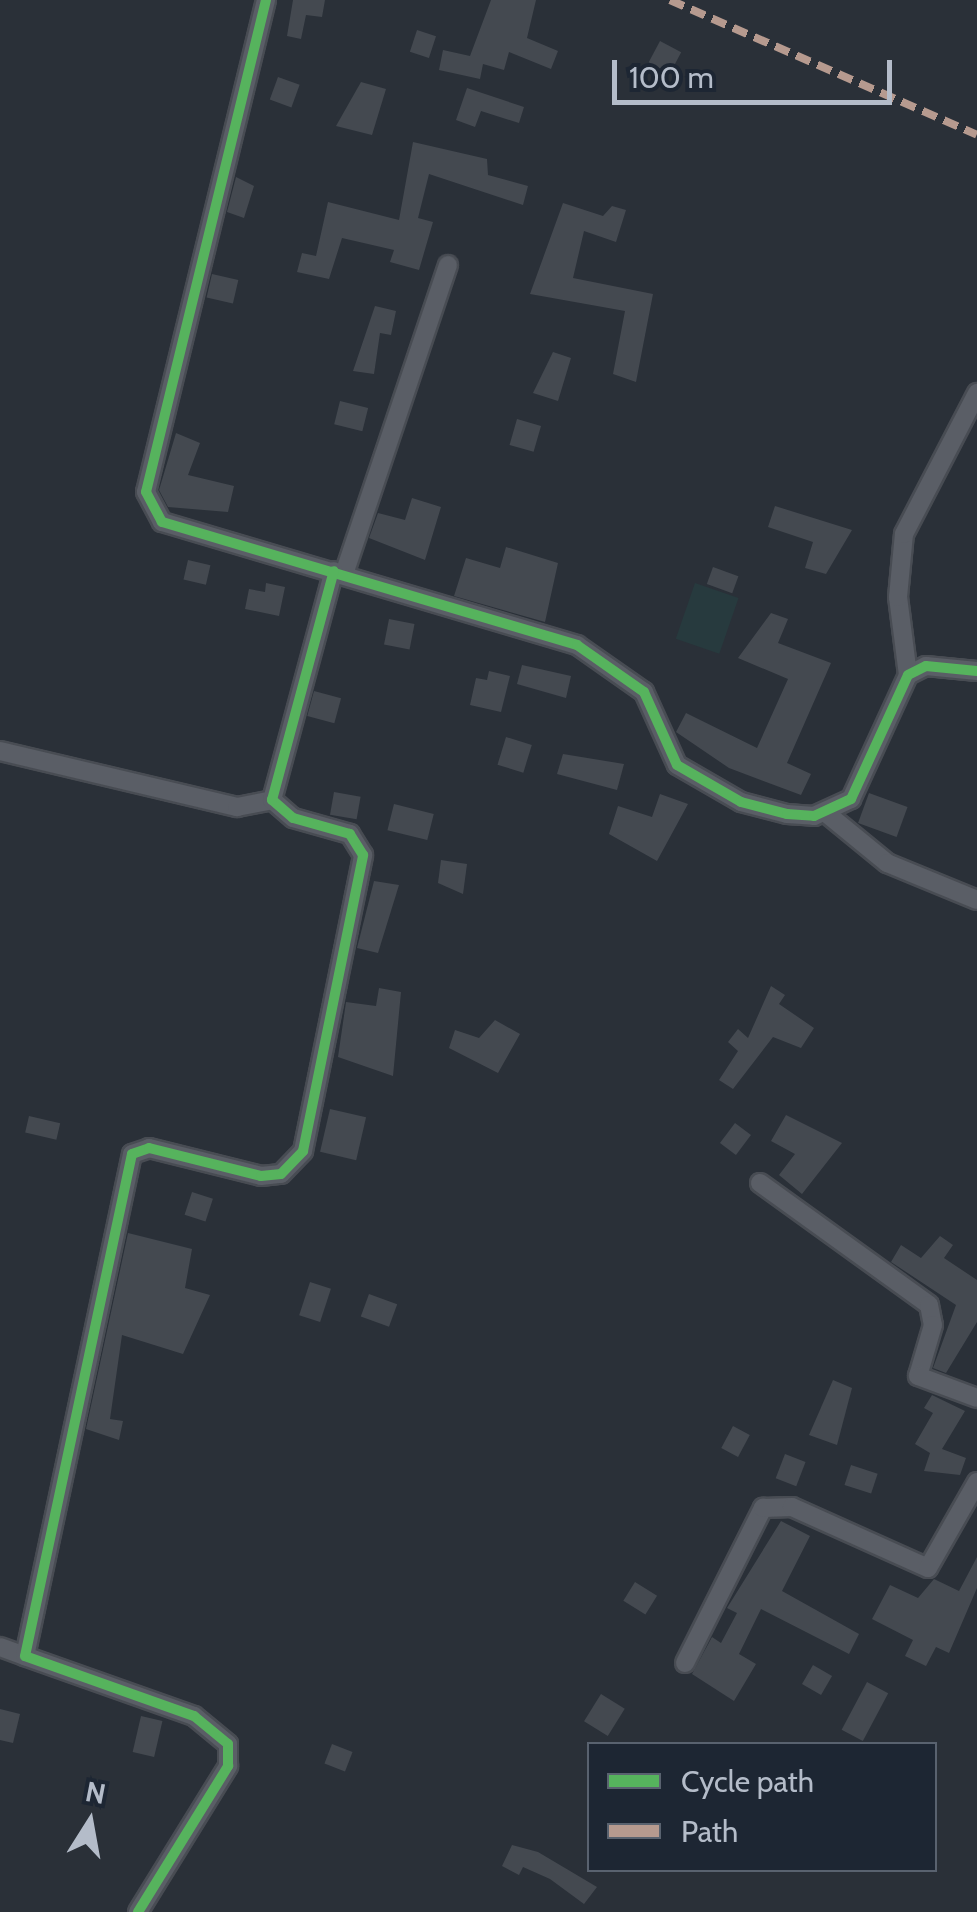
<!DOCTYPE html>
<style>
body{margin:0}
#map{position:relative;width:977px;height:1912px;overflow:hidden;background:#2a3038;font-family:Cabin,sans-serif}
div>[style]{position:absolute}
[style*='--x']{left:calc(var(--x)*1px);top:calc(var(--y)*1px);width:calc(var(--w)*1px);rotate:calc(var(--a)*1deg)}
.green>*{inset:0;background:#273a3e;transform-origin:0 0}
.building>*{inset:0;background:#444950;transform-origin:0 0}
.roads{filter:drop-shadow(2px 0 #484c53) drop-shadow(-2px 0 #484c53) drop-shadow(0 2px #484c53) drop-shadow(0 -2px #484c53)}
.street>*{height:18px;margin:-9px;padding:0 9px;transform-origin:9px;border-radius:9px;background:#5a5e66}
.quiet>*{height:8px;margin-top:-4px;transform-origin:0;background:repeating-linear-gradient(90deg,#b69a8f 0 15px,transparent 0 23px)}
.cycleway>*{height:10px;margin:-5px;padding:0 5px;transform-origin:5px;border-radius:5px;background:#56b35d}
span{translate:-50% -50%;white-space:nowrap;text-align:center;line-height:1.15;-webkit-text-stroke:8px #1d2633;paint-order:stroke}
.legend{position:absolute;left:587px;top:1742px;width:350px;height:130px;box-sizing:border-box;background:#1d2633;border:2px solid #59626f;margin:0;padding:12px 18px;list-style:none;font-size:30px;color:#b4bcc9}
.legend li{display:flex;align-items:center;gap:20px;height:50px}
.legend b{width:50px;border:2px solid #59626f}
.north{position:absolute;left:40px;top:1772px;width:100px;height:100px;-webkit-text-stroke:8px #1d2633;paint-order:stroke;rotate:11deg;font-size:28px;font-weight:700;line-height:40px;text-align:center;color:#b4bcc9}
.north::after{content:'';display:block;margin:auto;width:35px;height:45px;background:#b4bcc9;clip-path:polygon(50% 0,100% 100%,50% 72%,0 100%)}
.scale{position:absolute;left:612px;top:60px;width:280px;height:45px;box-sizing:border-box;border:5px solid #b4bcc9;border-top:0;padding-left:12px;font-size:30px;line-height:35px;white-space:nowrap;color:#b4bcc9;-webkit-text-stroke:8px #1d2633;paint-order:stroke}
</style>
<div id="map">
<div class="green">
<i style="left:695px;top:583px;width:46px;height:59px;rotate:19deg"></i>
</div>
<div class="building">
<i style="clip-path:polygon(293px 0,325px 0,322px 17px,306px 15px,301px 39px,287px 36px)"></i>
<i style="clip-path:polygon(491px 0,536px 0,527px 38px,558px 51px,551px 69px,509px 52px,504px 70px,483px 64px,480px 79px,439px 70px,443px 50px,470px 56px)"></i>
<i style="left:417px;top:30px;width:20px;height:23px;rotate:18deg"></i>
<i style="left:660px;top:41px;width:24px;height:24px;rotate:28deg"></i>
<i style="left:278px;top:77px;width:23px;height:24px;rotate:20deg"></i>
<i style="clip-path:polygon(361px 82px,386px 89px,372px 135px,336px 126px)"></i>
<i style="clip-path:polygon(467px 88px,524px 107px,519px 123px,481px 111px,475px 127px,456px 120px)"></i>
<i style="clip-path:polygon(413px 142px,487px 159px,488px 175px,528px 186px,523px 205px,429px 174px,418px 218px,433px 222px,419px 270px,390px 262px,394px 250px,342px 238px,329px 279px,297px 272px,302px 253px,316px 256px,328px 202px,399px 220px)"></i>
<i style="clip-path:polygon(236px 177px,254px 186px,244px 218px,227px 212px)"></i>
<i style="clip-path:polygon(563px 203px,603px 216px,612px 206px,626px 210px,616px 242px,584px 231px,573px 278px,653px 294px,636px 382px,613px 374px,625px 311px,530px 294px)"></i>
<i style="left:212px;top:274px;width:27px;height:24px;rotate:13deg"></i>
<i style="clip-path:polygon(375px 306px,396px 311px,391px 335px,380px 333px,374px 374px,353px 371px)"></i>
<i style="clip-path:polygon(553px 352px,571px 358px,558px 401px,533px 393px)"></i>
<i style="left:340px;top:401px;width:29px;height:24px;rotate:14deg"></i>
<i style="left:517px;top:419px;width:25px;height:27px;rotate:16deg"></i>
<i style="clip-path:polygon(176px 433px,200px 443px,188px 475px,234px 486px,228px 512px,168px 507px,159px 490px)"></i>
<i style="clip-path:polygon(412px 498px,441px 507px,425px 560px,369px 538px,378px 513px,405px 520px)"></i>
<i style="clip-path:polygon(775px 506px,852px 530px,826px 574px,805px 568px,813px 542px,768px 527px)"></i>
<i style="clip-path:polygon(506px 547px,558px 563px,545px 622px,454px 596px,466px 558px,500px 568px)"></i>
<i style="left:188px;top:560px;width:23px;height:20px;rotate:13deg"></i>
<i style="left:713px;top:567px;width:27px;height:18px;rotate:20deg"></i>
<i style="clip-path:polygon(266px 583px,285px 587px,279px 616px,245px 609px,249px 589px,265px 592px)"></i>
<i style="clip-path:polygon(771px 613px,788px 619px,778px 643px,831px 663px,787px 763px,811px 774px,801px 795px,729px 768px,676px 732px,686px 713px,757px 748px,788px 679px,738px 658px)"></i>
<i style="left:389px;top:619px;width:26px;height:26px;rotate:11deg"></i>
<i style="clip-path:polygon(522px 665px,571px 676px,566px 698px,517px 684px)"></i>
<i style="clip-path:polygon(489px 671px,510px 676px,501px 712px,470px 705px,476px 678px,487px 680px)"></i>
<i style="left:314px;top:691px;width:28px;height:26px;rotate:15deg"></i>
<i style="left:506px;top:737px;width:27px;height:29px;rotate:17deg"></i>
<i style="clip-path:polygon(563px 754px,624px 764px,617px 790px,557px 774px)"></i>
<i style="left:334px;top:792px;width:27px;height:23px;rotate:10deg"></i>
<i style="left:869px;top:793px;width:41px;height:32px;rotate:20deg"></i>
<i style="clip-path:polygon(660px 794px,688px 804px,657px 861px,609px 834px,618px 806px,652px 817px)"></i>
<i style="left:394px;top:804px;width:41px;height:27px;rotate:14deg"></i>
<i style="clip-path:polygon(441px 860px,467px 864px,463px 894px,438px 883px)"></i>
<i style="clip-path:polygon(374px 881px,399px 885px,378px 953px,357px 948px)"></i>
<i style="clip-path:polygon(771px 986px,785px 995px,779px 1004px,814px 1028px,801px 1048px,773px 1037px,733px 1089px,719px 1080px,738px 1051px,728px 1042px,738px 1029px,748px 1038px)"></i>
<i style="clip-path:polygon(379px 988px,401px 992px,393px 1076px,338px 1057px,346px 1002px,376px 1006px)"></i>
<i style="clip-path:polygon(495px 1020px,520px 1034px,498px 1073px,449px 1048px,455px 1030px,479px 1038px)"></i>
<i style="left:330px;top:1109px;width:37px;height:44px;rotate:13deg"></i>
<i style="clip-path:polygon(786px 1115px,842px 1143px,802px 1194px,779px 1175px,795px 1154px,771px 1141px)"></i>
<i style="left:29px;top:1116px;width:32px;height:17px;rotate:13deg"></i>
<i style="left:735px;top:1123px;width:20px;height:25px;rotate:37deg"></i>
<i style="left:192px;top:1192px;width:22px;height:24px;rotate:18deg"></i>
<i style="clip-path:polygon(128px 1233px,192px 1249px,185px 1288px,210px 1295px,183px 1354px,122px 1335px,110px 1419px,123px 1421px,119px 1440px,86px 1429px)"></i>
<i style="clip-path:polygon(940px 1236px,953px 1245px,944px 1258px,977px 1280px,977px 1322px,946px 1373px,933px 1368px,956px 1305px,891px 1262px,901px 1245px,921px 1258px)"></i>
<i style="left:310px;top:1282px;width:22px;height:35px;rotate:18deg"></i>
<i style="left:369px;top:1294px;width:30px;height:24px;rotate:20deg"></i>
<i style="clip-path:polygon(833px 1380px,852px 1388px,837px 1445px,809px 1435px)"></i>
<i style="clip-path:polygon(932px 1395px,965px 1411px,942px 1449px,966px 1458px,960px 1475px,924px 1471px,930px 1453px,915px 1444px,933px 1413px,924px 1408px)"></i>
<i style="left:733px;top:1426px;width:19px;height:25px;rotate:28deg"></i>
<i style="left:785px;top:1454px;width:22px;height:26px;rotate:21deg"></i>
<i style="left:851px;top:1465px;width:28px;height:21px;rotate:18deg"></i>
<i style="clip-path:polygon(781px 1521px,810px 1536px,782px 1591px,859px 1634px,849px 1654px,761px 1609px,739px 1654px,756px 1664px,734px 1701px,692px 1674px,712px 1637px,721px 1643px,737px 1613px,727px 1608px)"></i>
<i style="clip-path:polygon(977px 1557px,977px 1588px,949px 1653px,936px 1647px,926px 1666px,905px 1656px,913px 1640px,872px 1619px,890px 1585px,918px 1598px,934px 1579px,959px 1591px)"></i>
<i style="left:635px;top:1582px;width:26px;height:22px;rotate:32deg"></i>
<i style="left:813px;top:1665px;width:22px;height:22px;rotate:30deg"></i>
<i style="left:867px;top:1682px;width:24px;height:54px;rotate:28deg"></i>
<i style="left:601px;top:1694px;width:28px;height:32px;rotate:32deg"></i>
<i style="clip-path:polygon(0 1709px,20px 1714px,13px 1743px,0 1740px)"></i>
<i style="left:141px;top:1716px;width:22px;height:37px;rotate:13deg"></i>
<i style="left:332px;top:1744px;width:22px;height:21px;rotate:21deg"></i>
<i style="clip-path:polygon(512px 1845px,538px 1852px,597px 1887px,584px 1904px,550px 1879px,523px 1867px,519px 1875px,502px 1866px)"></i>
</div>
<div class="roads">
<div class="street">
<i style="--x:266;--y:0;--w:506;--a:103.71"></i>
<i style="--x:146;--y:492;--w:34;--a:62"></i>
<i style="--x:162;--y:522;--w:433;--a:16.5"></i>
<i style="--x:577;--y:645;--w:82;--a:35"></i>
<i style="--x:644;--y:692;--w:80;--a:65.7"></i>
<i style="--x:677;--y:765;--w:74;--a:30"></i>
<i style="--x:741;--y:802;--w:48;--a:14.6"></i>
<i style="--x:787;--y:814;--w:27;--a:4"></i>
<i style="--x:814;--y:816;--w:41;--a:-24.7"></i>
<i style="--x:851;--y:799;--w:136;--a:-65.3"></i>
<i style="--x:908;--y:675;--w:20;--a:-27"></i>
<i style="--x:926;--y:666;--w:51;--a:5.6"></i>
<i style="--x:344;--y:574;--w:326;--a:-71.4"></i>
<i style="--x:908;--y:675;--w:79;--a:-97.3"></i>
<i style="--x:898;--y:597;--w:63;--a:-84.6"></i>
<i style="--x:904;--y:534;--w:159;--a:-62.6"></i>
<i style="--x:0;--y:751;--w:244;--a:13.3"></i>
<i style="--x:237;--y:807;--w:36;--a:-11"></i>
<i style="--x:826;--y:813;--w:79;--a:39.3"></i>
<i style="--x:887;--y:863;--w:97;--a:22.3"></i>
<i style="--x:760;--y:1183;--w:208;--a:35.8"></i>
<i style="--x:929;--y:1305;--w:20;--a:79"></i>
<i style="--x:933;--y:1325;--w:53;--a:106.4"></i>
<i style="--x:918;--y:1376;--w:63;--a:20.4"></i>
<i style="--x:0;--y:1647;--w:27;--a:20"></i>
<i style="--x:685;--y:1663;--w:174;--a:-63.3"></i>
<i style="--x:763;--y:1508;--w:29;--a:-2"></i>
<i style="--x:792;--y:1507;--w:149;--a:24.2"></i>
<i style="--x:928;--y:1568;--w:99;--a:-60.3"></i>
<i style="--x:138;--y:1912;--w:172;--a:-58.3"></i>
<i style="--x:228;--y:1766;--w:22;--a:-90"></i>
<i style="--x:228;--y:1744;--w:44;--a:-140.5"></i>
<i style="--x:194;--y:1716;--w:179;--a:-160.5"></i>
<i style="--x:25;--y:1656;--w:513;--a:-77.97"></i>
<i style="--x:132;--y:1154;--w:18;--a:-19"></i>
<i style="--x:149;--y:1148;--w:115;--a:14"></i>
<i style="--x:261;--y:1176;--w:20;--a:-6"></i>
<i style="--x:281;--y:1174;--w:32;--a:-46"></i>
<i style="--x:303;--y:1151;--w:302;--a:-78.5"></i>
<i style="--x:363;--y:855;--w:25;--a:-122"></i>
<i style="--x:350;--y:834;--w:59;--a:-164.3"></i>
<i style="--x:293;--y:818;--w:28;--a:-139"></i>
<i style="--x:272;--y:800;--w:237;--a:-74.9"></i>
</div>
</div>
<div class="quiet">
<i style="--x:670;--y:0;--w:335;--a:23.7"></i>
</div>
<div class="cycleway">
<i style="--x:266;--y:0;--w:506;--a:103.71"></i>
<i style="--x:146;--y:492;--w:34;--a:62"></i>
<i style="--x:162;--y:522;--w:433;--a:16.5"></i>
<i style="--x:577;--y:645;--w:82;--a:35"></i>
<i style="--x:644;--y:692;--w:80;--a:65.7"></i>
<i style="--x:677;--y:765;--w:74;--a:30"></i>
<i style="--x:741;--y:802;--w:48;--a:14.6"></i>
<i style="--x:787;--y:814;--w:27;--a:4"></i>
<i style="--x:814;--y:816;--w:41;--a:-24.7"></i>
<i style="--x:851;--y:799;--w:136;--a:-65.3"></i>
<i style="--x:908;--y:675;--w:20;--a:-27"></i>
<i style="--x:926;--y:666;--w:51;--a:5.6"></i>
<i style="--x:138;--y:1912;--w:172;--a:-58.3"></i>
<i style="--x:228;--y:1766;--w:22;--a:-90"></i>
<i style="--x:228;--y:1744;--w:44;--a:-140.5"></i>
<i style="--x:194;--y:1716;--w:179;--a:-160.5"></i>
<i style="--x:25;--y:1656;--w:513;--a:-77.97"></i>
<i style="--x:132;--y:1154;--w:18;--a:-19"></i>
<i style="--x:149;--y:1148;--w:115;--a:14"></i>
<i style="--x:261;--y:1176;--w:20;--a:-6"></i>
<i style="--x:281;--y:1174;--w:32;--a:-46"></i>
<i style="--x:303;--y:1151;--w:302;--a:-78.5"></i>
<i style="--x:363;--y:855;--w:25;--a:-122"></i>
<i style="--x:350;--y:834;--w:59;--a:-164.3"></i>
<i style="--x:293;--y:818;--w:28;--a:-139"></i>
<i style="--x:272;--y:800;--w:237;--a:-74.9"></i>
</div>
<ul class="legend">
<li><b style="height:12px;background:#56b35d"></b>Cycle path</li>
<li><b style="height:12px;background:#b69a8f"></b>Path</li>
</ul>
<div class="north">N</div>
<div class="scale">100 m</div>
</div>
